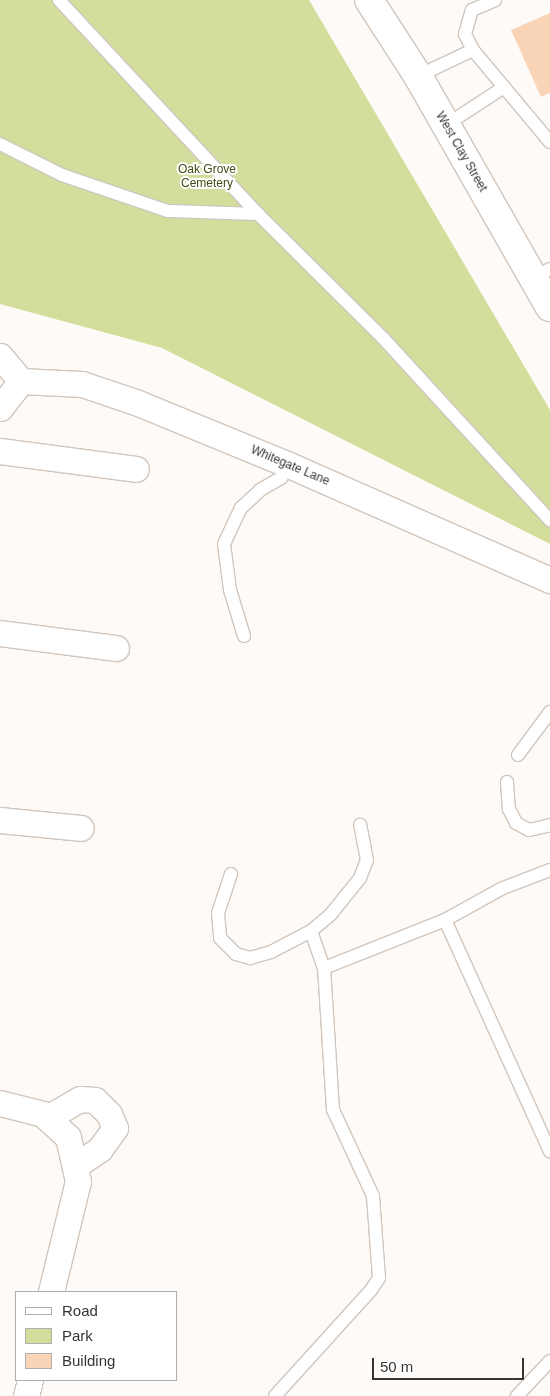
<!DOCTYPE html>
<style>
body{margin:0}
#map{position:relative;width:550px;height:1396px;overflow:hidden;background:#fefaf7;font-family:Helvetica,sans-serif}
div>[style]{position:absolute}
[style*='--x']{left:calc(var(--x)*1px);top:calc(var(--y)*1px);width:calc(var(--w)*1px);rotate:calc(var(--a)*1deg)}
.green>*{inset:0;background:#d3de9c}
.building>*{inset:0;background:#fad4b7}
.roads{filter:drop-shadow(1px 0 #d0c6be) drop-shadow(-1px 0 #d0c6be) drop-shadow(0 1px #d0c6be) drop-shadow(0 -1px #d0c6be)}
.lane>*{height:12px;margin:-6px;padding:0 6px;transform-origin:6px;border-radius:6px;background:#fff}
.street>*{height:25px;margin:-12.5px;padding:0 12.5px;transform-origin:12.5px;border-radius:12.5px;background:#fff}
.secondary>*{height:28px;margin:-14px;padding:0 14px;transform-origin:14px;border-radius:14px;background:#fff}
span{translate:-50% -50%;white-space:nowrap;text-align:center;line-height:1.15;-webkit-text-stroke:4px #fff;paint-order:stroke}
.street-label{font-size:12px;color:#383431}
.park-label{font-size:12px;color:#444b14}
.legend{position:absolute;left:15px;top:1291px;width:162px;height:90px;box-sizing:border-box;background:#fff;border:1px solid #afaead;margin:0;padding:6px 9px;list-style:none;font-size:15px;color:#383431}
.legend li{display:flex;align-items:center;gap:10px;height:25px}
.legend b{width:25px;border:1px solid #afaead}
.scale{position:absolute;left:372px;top:1358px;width:152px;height:22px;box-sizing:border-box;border:2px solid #383431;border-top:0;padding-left:6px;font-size:15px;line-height:18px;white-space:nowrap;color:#383431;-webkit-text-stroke:4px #fff;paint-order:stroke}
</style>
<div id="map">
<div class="green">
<i style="clip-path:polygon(0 0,309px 0,550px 410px,550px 544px,162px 348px,0 304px)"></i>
</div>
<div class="building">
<i style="clip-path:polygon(550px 13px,550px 93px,541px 97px,511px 30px)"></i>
</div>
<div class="roads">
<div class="lane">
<i style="--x:59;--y:0;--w:292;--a:47.1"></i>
<i style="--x:258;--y:214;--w:176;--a:44.8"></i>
<i style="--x:383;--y:338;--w:247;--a:47.5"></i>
<i style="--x:473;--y:50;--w:120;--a:50.1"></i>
<i style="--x:418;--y:76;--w:61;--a:-25.3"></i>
<i style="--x:473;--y:50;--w:18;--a:-117"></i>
<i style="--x:465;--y:34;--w:25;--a:-74"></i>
<i style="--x:472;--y:10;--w:25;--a:-23"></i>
<i style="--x:446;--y:125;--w:69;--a:-33.2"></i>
<i style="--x:0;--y:144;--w:69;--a:26.6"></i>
<i style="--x:62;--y:175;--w:112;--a:18.8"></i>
<i style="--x:168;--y:211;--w:90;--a:1.9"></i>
<i style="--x:533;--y:278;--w:19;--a:-28"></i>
<i style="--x:244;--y:636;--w:48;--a:-106.9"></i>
<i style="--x:230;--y:590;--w:46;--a:-97.4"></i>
<i style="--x:224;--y:544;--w:40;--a:-65"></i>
<i style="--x:241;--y:508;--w:26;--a:-43"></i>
<i style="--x:260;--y:490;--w:24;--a:-30"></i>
<i style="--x:281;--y:478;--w:15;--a:-58"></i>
<i style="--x:518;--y:755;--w:54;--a:-53.3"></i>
<i style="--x:507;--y:782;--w:27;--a:86"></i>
<i style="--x:509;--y:809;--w:16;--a:63"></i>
<i style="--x:516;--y:823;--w:15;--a:28"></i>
<i style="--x:529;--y:830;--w:22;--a:-13"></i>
<i style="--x:231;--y:874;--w:41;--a:108.4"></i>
<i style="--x:218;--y:913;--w:25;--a:85"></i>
<i style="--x:220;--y:938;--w:23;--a:45"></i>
<i style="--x:236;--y:954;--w:15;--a:16"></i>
<i style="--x:250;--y:958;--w:22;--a:-16"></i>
<i style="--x:271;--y:952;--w:45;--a:-27.7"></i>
<i style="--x:311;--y:931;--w:39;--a:71"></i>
<i style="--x:445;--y:920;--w:66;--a:-28.9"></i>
<i style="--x:503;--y:888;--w:50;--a:-21"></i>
<i style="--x:311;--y:931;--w:26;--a:-40"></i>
<i style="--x:331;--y:914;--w:46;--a:-51.1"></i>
<i style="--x:360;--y:878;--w:19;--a:-69"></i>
<i style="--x:367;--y:860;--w:36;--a:-101"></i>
<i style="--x:275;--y:1396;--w:143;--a:-47.8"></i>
<i style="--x:371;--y:1290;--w:14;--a:-56"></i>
<i style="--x:379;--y:1278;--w:82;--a:-94.2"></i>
<i style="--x:373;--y:1196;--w:95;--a:-114.9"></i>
<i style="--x:333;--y:1110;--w:142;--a:-93.6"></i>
<i style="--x:324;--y:968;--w:130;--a:-21.6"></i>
<i style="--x:445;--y:920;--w:254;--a:65.6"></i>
<i style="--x:517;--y:1396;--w:48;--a:-46.7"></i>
</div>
<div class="street">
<i style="--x:0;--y:356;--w:33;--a:50"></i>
<i style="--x:0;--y:408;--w:34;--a:-52"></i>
<i style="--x:21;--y:381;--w:61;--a:2.8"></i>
<i style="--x:82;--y:384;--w:59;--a:18.7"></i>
<i style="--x:138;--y:403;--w:163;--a:22.3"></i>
<i style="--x:289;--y:465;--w:285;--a:23.8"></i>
<i style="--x:0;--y:451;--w:137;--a:7.5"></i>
<i style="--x:0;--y:633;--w:117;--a:7.4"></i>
<i style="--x:0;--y:820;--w:81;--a:5.6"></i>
<i style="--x:0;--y:1103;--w:44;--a:14.3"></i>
<i style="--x:43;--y:1114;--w:34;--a:43"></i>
<i style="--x:68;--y:1137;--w:45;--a:77.2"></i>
<i style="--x:78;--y:1181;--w:114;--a:103.7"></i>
<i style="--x:47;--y:1118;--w:38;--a:-30"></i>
<i style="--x:80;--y:1099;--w:15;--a:4"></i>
<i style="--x:95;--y:1100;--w:20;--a:45"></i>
<i style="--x:109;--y:1114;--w:15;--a:67"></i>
<i style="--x:115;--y:1128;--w:26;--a:126"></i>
<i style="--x:100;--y:1149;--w:30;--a:146"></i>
<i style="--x:26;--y:1396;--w:16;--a:-76"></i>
</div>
<div class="secondary">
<i style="--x:369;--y:0;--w:90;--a:57.2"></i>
<i style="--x:418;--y:76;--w:266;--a:60.3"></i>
</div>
</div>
<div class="street-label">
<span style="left:461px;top:152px;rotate:60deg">West Clay Street</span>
<span style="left:290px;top:466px;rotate:23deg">Whitegate Lane</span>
</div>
<div class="park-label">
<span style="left:207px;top:177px">Oak Grove<br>Cemetery</span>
</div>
<ul class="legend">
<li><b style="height:6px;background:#fff"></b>Road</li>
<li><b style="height:14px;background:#d3de9c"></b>Park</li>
<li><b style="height:14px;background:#fad4b7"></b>Building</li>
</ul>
<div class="scale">50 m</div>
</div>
